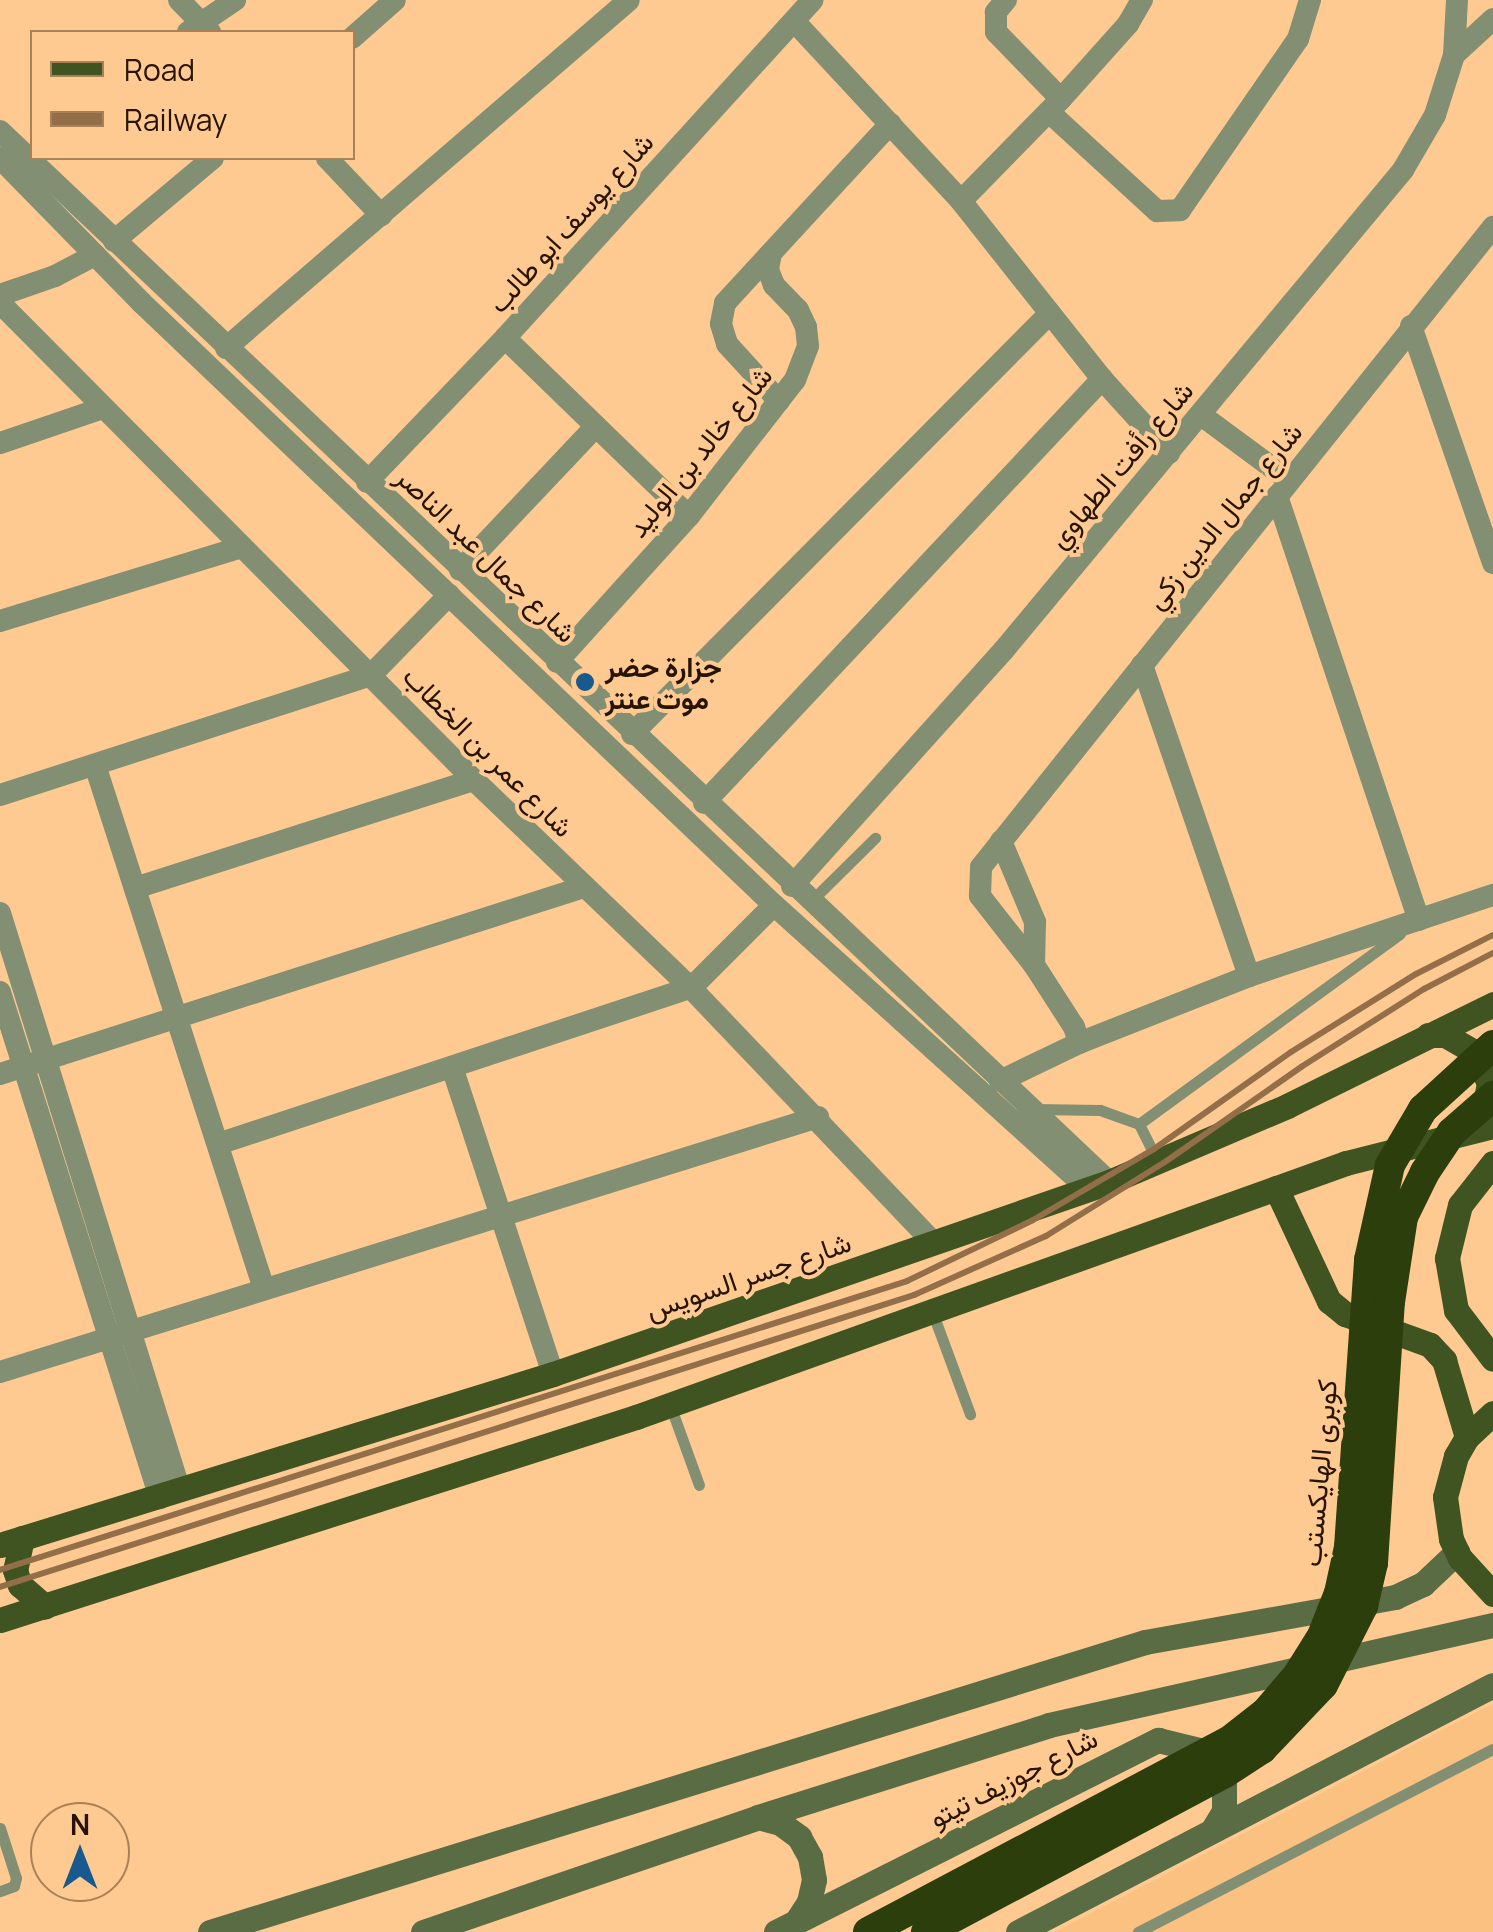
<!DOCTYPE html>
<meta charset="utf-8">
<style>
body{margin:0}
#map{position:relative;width:1493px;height:1932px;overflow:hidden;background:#ffca91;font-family:Manrope,Vazirmatn,sans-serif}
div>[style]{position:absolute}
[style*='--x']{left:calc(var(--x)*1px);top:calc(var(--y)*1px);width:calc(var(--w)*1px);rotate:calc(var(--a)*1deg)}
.built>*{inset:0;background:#fbc181}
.lane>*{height:11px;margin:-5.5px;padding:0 5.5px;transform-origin:5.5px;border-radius:5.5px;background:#828f73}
.street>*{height:22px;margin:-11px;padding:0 11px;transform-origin:11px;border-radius:11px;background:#828f73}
.secondary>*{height:25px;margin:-12.5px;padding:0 12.5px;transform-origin:12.5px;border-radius:12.5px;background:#5a6c44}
.primary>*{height:25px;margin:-12.5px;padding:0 12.5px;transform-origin:12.5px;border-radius:12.5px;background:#3f5420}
.rail>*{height:6px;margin:-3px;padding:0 3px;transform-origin:3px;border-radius:3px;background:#936f49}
.highway-bridge>*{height:30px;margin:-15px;padding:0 15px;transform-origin:15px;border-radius:15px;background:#2b3e0c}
.dots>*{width:28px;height:28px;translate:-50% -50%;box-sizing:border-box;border:5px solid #ffca91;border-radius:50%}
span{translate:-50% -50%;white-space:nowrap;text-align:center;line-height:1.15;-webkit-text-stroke:8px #ffca91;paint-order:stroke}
.street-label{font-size:28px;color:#271400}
.poi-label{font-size:28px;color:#271400;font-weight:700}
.left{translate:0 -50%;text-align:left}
.legend{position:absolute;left:30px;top:30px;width:325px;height:130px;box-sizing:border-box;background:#ffca91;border:2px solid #a98157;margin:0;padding:12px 18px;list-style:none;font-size:30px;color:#271400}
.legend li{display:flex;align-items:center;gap:20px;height:50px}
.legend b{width:50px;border:2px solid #a98157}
.north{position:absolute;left:30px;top:1802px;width:100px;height:100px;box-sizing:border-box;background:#ffca91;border:2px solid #a98157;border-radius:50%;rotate:0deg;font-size:28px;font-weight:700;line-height:40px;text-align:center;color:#271400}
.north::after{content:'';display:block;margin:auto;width:35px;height:45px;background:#18598e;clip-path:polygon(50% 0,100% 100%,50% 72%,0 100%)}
</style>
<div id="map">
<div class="built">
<i style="clip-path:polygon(1493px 1704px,1493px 1932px,1055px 1932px,1490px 1705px)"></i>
</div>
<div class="lane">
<i style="--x:809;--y:903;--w:93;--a:-44.6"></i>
<i style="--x:1035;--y:1109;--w:65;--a:0.9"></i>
<i style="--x:1100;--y:1110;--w:41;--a:19.7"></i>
<i style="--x:1158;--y:1162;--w:42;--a:-116.6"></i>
<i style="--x:1139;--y:1124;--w:323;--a:-36.1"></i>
<i style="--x:933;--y:1314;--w:107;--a:69.7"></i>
<i style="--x:670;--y:1405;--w:85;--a:70.1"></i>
<i style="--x:0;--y:1828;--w:52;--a:72.3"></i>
<i style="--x:16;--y:1878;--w:8;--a:104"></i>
<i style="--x:14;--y:1886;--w:15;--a:160"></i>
<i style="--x:1138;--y:1932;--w:399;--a:-27.3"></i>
</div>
<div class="street">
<i style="--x:179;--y:0;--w:45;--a:45.9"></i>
<i style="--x:1006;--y:0;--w:16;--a:130"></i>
<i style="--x:996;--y:12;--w:20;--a:90"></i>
<i style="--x:996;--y:32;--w:93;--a:45.9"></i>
<i style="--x:794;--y:21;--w:246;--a:47.1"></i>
<i style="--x:961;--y:201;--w:227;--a:51.6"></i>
<i style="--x:1102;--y:379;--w:100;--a:47.8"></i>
<i style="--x:188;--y:32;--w:57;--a:-34.2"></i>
<i style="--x:352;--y:38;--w:57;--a:-41.5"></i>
<i style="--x:1454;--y:55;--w:53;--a:-42.7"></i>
<i style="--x:1049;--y:112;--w:147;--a:42.5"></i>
<i style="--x:1157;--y:211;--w:23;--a:-2"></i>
<i style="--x:1180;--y:210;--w:208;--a:-55.4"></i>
<i style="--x:1298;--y:39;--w:41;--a:-72.9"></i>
<i style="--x:0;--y:131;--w:1528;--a:43.46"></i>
<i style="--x:0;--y:158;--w:203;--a:45.6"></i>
<i style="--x:142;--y:303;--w:873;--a:43.61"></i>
<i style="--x:774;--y:905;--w:423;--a:42.1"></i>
<i style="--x:327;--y:158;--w:79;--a:46.5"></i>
<i style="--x:961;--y:201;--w:143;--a:-45.6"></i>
<i style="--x:1061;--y:99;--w:101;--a:-48.2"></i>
<i style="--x:1128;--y:24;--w:28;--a:-60"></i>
<i style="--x:114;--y:241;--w:129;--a:-40"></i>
<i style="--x:771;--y:253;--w:68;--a:132.6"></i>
<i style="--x:725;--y:303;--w:21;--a:101"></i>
<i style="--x:721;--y:324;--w:21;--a:73"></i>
<i style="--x:727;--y:344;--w:77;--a:47.6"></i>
<i style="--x:0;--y:295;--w:58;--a:-19.1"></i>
<i style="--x:55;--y:276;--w:45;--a:-27.7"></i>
<i style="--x:0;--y:303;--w:672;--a:45.18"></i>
<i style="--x:474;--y:780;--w:301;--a:43.8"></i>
<i style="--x:691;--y:988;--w:352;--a:46.4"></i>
<i style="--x:1411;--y:326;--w:251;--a:70.9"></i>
<i style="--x:505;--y:338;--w:256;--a:44.1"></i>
<i style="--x:226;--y:348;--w:532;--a:-40.81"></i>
<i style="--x:1201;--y:415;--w:109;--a:36.5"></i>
<i style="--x:0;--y:443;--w:109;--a:-18.8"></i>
<i style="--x:367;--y:482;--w:199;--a:-46.2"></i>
<i style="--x:505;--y:338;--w:457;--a:-47.7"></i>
<i style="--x:1277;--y:496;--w:447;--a:71.5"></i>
<i style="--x:460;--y:570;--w:198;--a:-46.6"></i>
<i style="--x:0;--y:621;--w:253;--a:-17"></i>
<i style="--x:557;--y:662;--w:197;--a:-47.9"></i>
<i style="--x:689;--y:516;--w:172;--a:-52.1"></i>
<i style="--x:795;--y:380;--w:36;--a:-69"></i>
<i style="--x:808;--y:346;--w:19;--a:-96"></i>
<i style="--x:806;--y:327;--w:19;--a:-115"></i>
<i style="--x:798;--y:310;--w:35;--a:-134"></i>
<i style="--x:774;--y:285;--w:17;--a:-111"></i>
<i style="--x:768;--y:269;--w:16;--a:-79"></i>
<i style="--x:771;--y:253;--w:176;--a:-47.3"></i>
<i style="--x:1142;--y:665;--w:329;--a:71"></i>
<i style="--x:632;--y:734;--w:593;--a:-45.2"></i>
<i style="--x:95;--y:765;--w:551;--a:72.12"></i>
<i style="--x:0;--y:795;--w:390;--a:-17.9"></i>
<i style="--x:371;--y:675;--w:112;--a:-45.7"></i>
<i style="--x:704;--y:803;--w:582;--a:-46.81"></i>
<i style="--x:1001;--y:841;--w:88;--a:67.2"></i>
<i style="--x:1035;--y:922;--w:43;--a:91.3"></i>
<i style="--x:792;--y:886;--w:316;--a:-48.1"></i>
<i style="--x:1003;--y:651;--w:626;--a:-50.25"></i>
<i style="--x:1403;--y:170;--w:64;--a:-59.8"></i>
<i style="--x:1435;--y:115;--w:63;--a:-72.4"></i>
<i style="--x:1454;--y:55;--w:55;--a:-86.9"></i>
<i style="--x:135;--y:888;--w:356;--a:-17.7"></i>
<i style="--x:0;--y:913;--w:605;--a:72.7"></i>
<i style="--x:0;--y:992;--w:531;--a:72.45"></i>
<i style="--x:1079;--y:1043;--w:17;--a:-107"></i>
<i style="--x:1074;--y:1027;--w:74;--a:-122.8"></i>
<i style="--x:1034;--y:965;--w:88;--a:-128"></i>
<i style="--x:980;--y:896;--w:29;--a:-88"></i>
<i style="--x:981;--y:867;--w:820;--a:-51.34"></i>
<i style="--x:453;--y:1070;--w:320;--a:71.8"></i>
<i style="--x:0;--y:1074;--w:613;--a:-17.76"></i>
<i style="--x:1000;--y:1081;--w:88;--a:-25.7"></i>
<i style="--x:1079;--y:1043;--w:183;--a:-21.5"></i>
<i style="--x:1249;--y:976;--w:257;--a:-18.4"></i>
<i style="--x:218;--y:1144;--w:498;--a:-18.3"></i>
<i style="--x:691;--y:988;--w:117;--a:-45"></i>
<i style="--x:0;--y:1372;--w:857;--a:-17.31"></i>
</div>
<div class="secondary">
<i style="--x:758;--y:1817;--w:23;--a:15"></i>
<i style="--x:780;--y:1823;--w:24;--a:36"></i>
<i style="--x:799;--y:1837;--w:23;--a:61"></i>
<i style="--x:810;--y:1857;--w:23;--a:80"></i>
<i style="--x:814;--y:1880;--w:23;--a:103"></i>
<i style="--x:809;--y:1902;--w:24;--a:123"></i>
<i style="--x:210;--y:1932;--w:979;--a:-17.23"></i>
<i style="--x:1145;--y:1642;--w:254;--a:-10.2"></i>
<i style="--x:1395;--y:1597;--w:31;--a:-25"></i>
<i style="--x:1423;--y:1584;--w:47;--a:-43.3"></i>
<i style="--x:423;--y:1932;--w:354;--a:-18.9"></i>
<i style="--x:758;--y:1817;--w:305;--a:-17.5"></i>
<i style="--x:1049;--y:1725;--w:455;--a:-12.7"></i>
<i style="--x:776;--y:1932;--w:428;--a:-26.7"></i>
<i style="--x:1158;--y:1740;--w:42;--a:13.7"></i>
<i style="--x:1199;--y:1750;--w:28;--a:46"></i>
<i style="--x:1218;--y:1770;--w:14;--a:65"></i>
<i style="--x:1224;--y:1783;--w:28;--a:90"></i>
<i style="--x:1224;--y:1811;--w:21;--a:121"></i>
<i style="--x:1018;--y:1932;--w:535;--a:-27.47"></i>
</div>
<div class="primary">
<i style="--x:1428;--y:1035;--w:17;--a:0"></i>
<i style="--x:1445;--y:1035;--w:34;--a:30"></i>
<i style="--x:1475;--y:1052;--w:34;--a:66"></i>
<i style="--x:1489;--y:1083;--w:33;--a:101"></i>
<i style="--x:1493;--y:1163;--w:53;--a:128.2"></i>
<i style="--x:1460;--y:1205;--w:55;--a:103.8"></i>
<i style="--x:1447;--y:1258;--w:53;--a:80.2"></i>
<i style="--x:1456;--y:1310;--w:61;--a:52.9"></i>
<i style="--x:1276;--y:1188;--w:125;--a:64.9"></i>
<i style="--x:1329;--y:1301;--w:21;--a:39"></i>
<i style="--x:1345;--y:1314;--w:90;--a:20"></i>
<i style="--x:1430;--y:1345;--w:21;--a:47"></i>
<i style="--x:1444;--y:1360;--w:80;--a:73.4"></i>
<i style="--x:1493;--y:1413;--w:35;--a:137"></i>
<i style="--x:1467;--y:1437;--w:22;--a:120"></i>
<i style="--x:1456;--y:1456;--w:42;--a:105"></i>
<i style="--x:1445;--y:1497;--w:42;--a:81.9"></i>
<i style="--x:1451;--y:1539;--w:21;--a:65"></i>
<i style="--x:1460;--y:1558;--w:49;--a:47.5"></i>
<i style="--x:22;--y:1538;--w:33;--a:102"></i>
<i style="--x:15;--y:1570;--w:16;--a:72"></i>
<i style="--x:20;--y:1585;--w:33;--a:41"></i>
<i style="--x:0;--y:1545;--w:579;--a:-17.18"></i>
<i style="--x:553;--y:1374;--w:588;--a:-19.05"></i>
<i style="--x:1109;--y:1182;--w:194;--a:-23.1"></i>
<i style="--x:1287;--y:1106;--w:230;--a:-26.3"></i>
<i style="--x:0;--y:1620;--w:668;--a:-17.7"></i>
<i style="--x:636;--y:1417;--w:754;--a:-19.68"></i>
<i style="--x:1346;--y:1163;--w:152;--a:-14.1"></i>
</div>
<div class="rail">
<i style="--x:0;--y:1570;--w:952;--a:-17.67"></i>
<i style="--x:907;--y:1281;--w:140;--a:-25.8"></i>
<i style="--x:1033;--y:1220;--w:140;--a:-30.4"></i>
<i style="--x:1154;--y:1149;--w:168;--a:-35.3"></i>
<i style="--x:1291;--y:1052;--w:147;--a:-32"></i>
<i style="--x:1416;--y:974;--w:86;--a:-26.9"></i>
<i style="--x:0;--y:1587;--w:960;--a:-17.72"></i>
<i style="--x:914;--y:1295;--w:145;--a:-24.1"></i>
<i style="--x:1046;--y:1236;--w:140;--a:-31.9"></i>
<i style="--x:1165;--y:1162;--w:166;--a:-34.9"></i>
<i style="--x:1301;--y:1067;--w:146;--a:-32.4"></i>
<i style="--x:1424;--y:989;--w:78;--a:-27.6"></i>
</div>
<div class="highway-bridge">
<i style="--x:868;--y:1932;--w:408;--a:-27.9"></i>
<i style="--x:1229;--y:1741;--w:47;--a:-38.1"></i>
<i style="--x:1266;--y:1712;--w:48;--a:-49.3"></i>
<i style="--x:1297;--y:1676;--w:47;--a:-58"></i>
<i style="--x:1322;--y:1636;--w:46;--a:-68.4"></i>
<i style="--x:1339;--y:1593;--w:47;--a:-77.7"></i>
<i style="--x:1349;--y:1547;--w:288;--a:-86"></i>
<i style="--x:1369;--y:1260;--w:97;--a:-77.5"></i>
<i style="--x:1390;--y:1165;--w:65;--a:-59.5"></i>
<i style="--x:1423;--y:1109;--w:95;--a:-42.4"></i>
<i style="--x:926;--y:1932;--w:339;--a:-28"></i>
<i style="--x:1225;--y:1773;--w:44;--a:-33"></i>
<i style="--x:1262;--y:1749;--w:88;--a:-46.4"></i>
<i style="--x:1323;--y:1685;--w:89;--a:-63.1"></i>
<i style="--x:1363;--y:1606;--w:44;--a:-76.9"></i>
<i style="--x:1373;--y:1563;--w:262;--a:-86.3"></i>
<i style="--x:1390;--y:1302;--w:86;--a:-81.3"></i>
<i style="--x:1403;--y:1217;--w:50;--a:-63.9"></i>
<i style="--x:1425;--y:1172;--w:48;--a:-56"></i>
<i style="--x:1452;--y:1132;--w:55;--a:-41.3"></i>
</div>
<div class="dots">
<i style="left:585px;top:682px;background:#18598e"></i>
</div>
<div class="street-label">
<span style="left:570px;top:222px;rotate:-48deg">شارع يوسف ابو طالب</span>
<span style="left:699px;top:451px;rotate:-51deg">شارع خالد بن الوليد</span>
<span style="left:1120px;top:464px;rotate:-50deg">شارع رأفت الطهاوي</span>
<span style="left:1223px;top:515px;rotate:-51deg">شارع جمال الدين زكي</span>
<span style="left:487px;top:554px;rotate:44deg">شارع جمال عبد الناصر</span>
<span style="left:489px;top:751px;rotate:45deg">شارع عمر بن الخطاب</span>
<span style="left:748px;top:1275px;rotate:-19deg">شارع جسر السويس</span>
<span style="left:1318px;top:1473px;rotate:-85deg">كوبرى الهايكستب</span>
<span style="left:1013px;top:1777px;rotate:-27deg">شارع جوزيف تيتو</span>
</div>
<div class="poi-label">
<span class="left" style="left:605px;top:682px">جزارة حضر<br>موت عنتر</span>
</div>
<ul class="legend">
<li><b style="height:12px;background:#3f5420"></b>Road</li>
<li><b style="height:12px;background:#936f49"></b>Railway</li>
</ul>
<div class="north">N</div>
</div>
